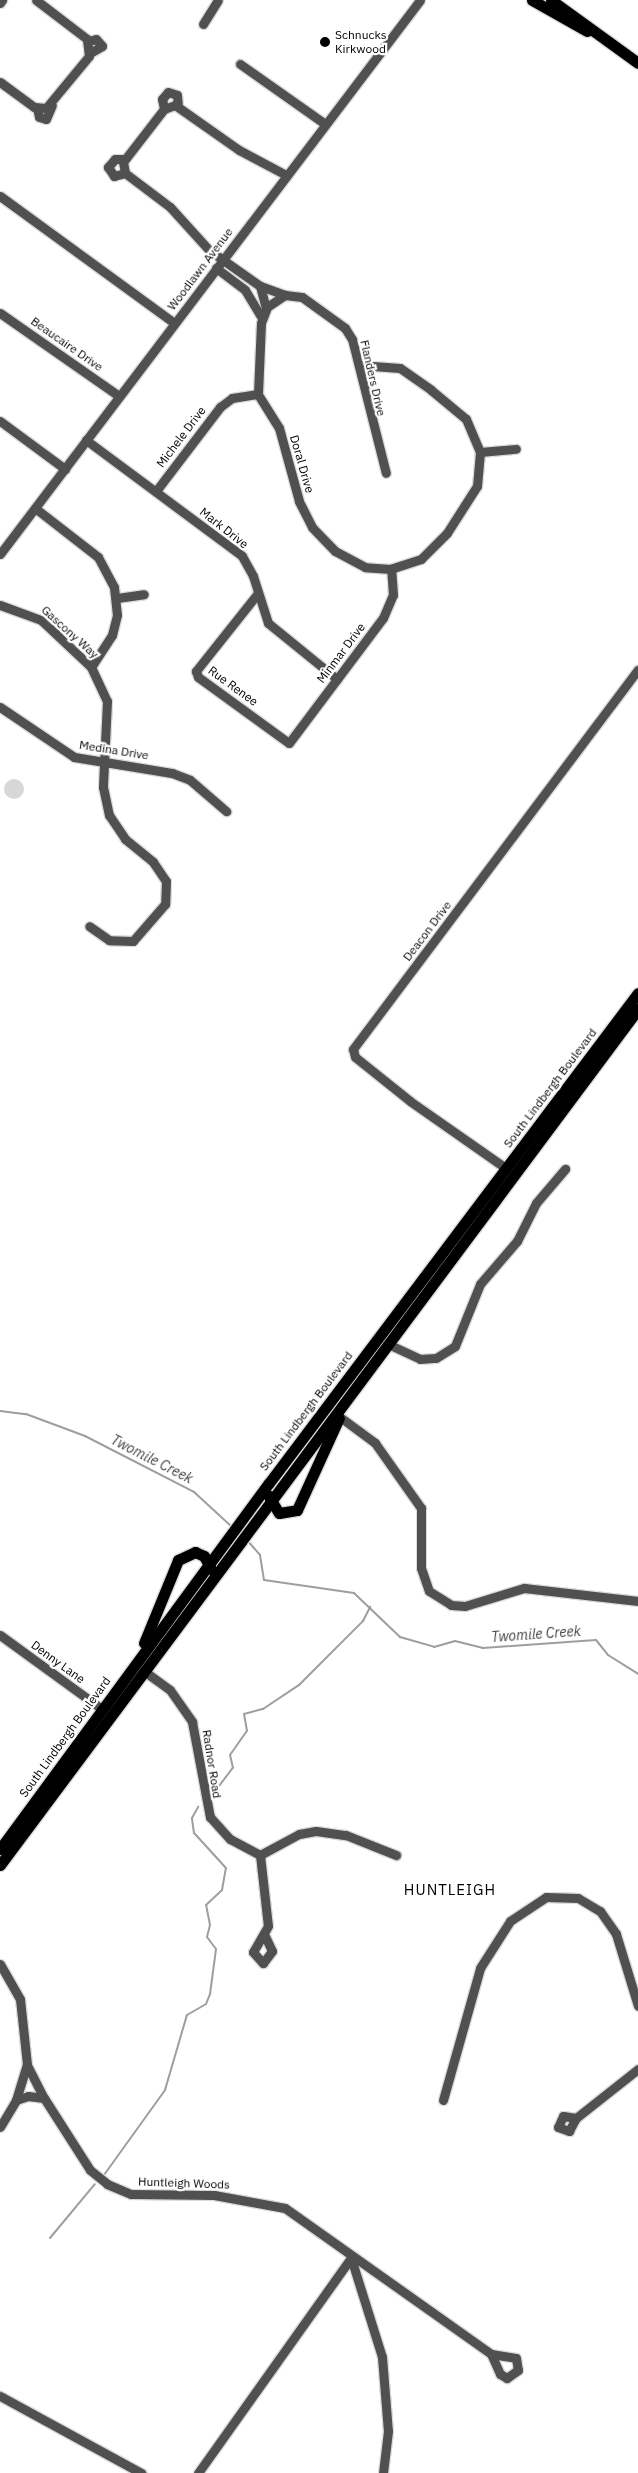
<!DOCTYPE html>
<style>
body{margin:0}
#map{position:relative;width:638px;height:2473px;overflow:hidden;background:#fff;font-family:"IBM Plex Sans",sans-serif}
div>[style]{position:absolute}
[style*='--x']{left:calc(var(--x)*1px);top:calc(var(--y)*1px);width:calc(var(--w)*1px);rotate:calc(var(--a)*1deg)}
.green>*{inset:0;background:#d7d7d7}
.round{border-radius:50%}
.stream>*{height:2px;margin:-1px;padding:0 1px;transform-origin:1px;border-radius:1px;background:#9e9e9e}
.roads{filter:drop-shadow(1px 0 #dbdbdb) drop-shadow(-1px 0 #dbdbdb) drop-shadow(0 1px #dbdbdb) drop-shadow(0 -1px #dbdbdb)}
.minor>*{height:9px;margin:-4.5px;padding:0 4.5px;transform-origin:4.5px;border-radius:4.5px;background:#505050}
.major>*{height:11px;margin:-5.5px;padding:0 5.5px;transform-origin:5.5px;border-radius:5.5px;background:#000}
.dots>*{width:14px;height:14px;translate:-50% -50%;box-sizing:border-box;border:2px solid #fff;border-radius:50%}
span{translate:-50% -50%;white-space:nowrap;text-align:center;line-height:1.15;-webkit-text-stroke:4.5px #fff;paint-order:stroke}
.poi-label{font-size:12px;color:#000}
.left{translate:0 -50%;text-align:left}
.street-label{font-size:12px;color:#000}
.water-label{font-size:14px;color:#3f3f3f;font-style:italic}
.quarter-label{font-size:15px;color:#000;letter-spacing:1px}
</style>
<div id="map">
<div class="green">
<i class="round" style="left:4px;top:779px;width:20px;height:20px"></i>
</div>
<div class="stream">
<i style="--x:0;--y:1411;--w:26;--a:7"></i>
<i style="--x:26;--y:1414;--w:63;--a:20.4"></i>
<i style="--x:85;--y:1436;--w:123;--a:27.2"></i>
<i style="--x:194;--y:1492;--w:52;--a:42.6"></i>
<i style="--x:247;--y:1540;--w:20;--a:49"></i>
<i style="--x:260;--y:1555;--w:25;--a:81"></i>
<i style="--x:264;--y:1580;--w:91;--a:8.2"></i>
<i style="--x:354;--y:1593;--w:64;--a:43.7"></i>
<i style="--x:400;--y:1637;--w:35;--a:16"></i>
<i style="--x:434;--y:1647;--w:22;--a:-16"></i>
<i style="--x:455;--y:1641;--w:29;--a:14"></i>
<i style="--x:483;--y:1648;--w:113;--a:-4"></i>
<i style="--x:596;--y:1640;--w:19;--a:51"></i>
<i style="--x:608;--y:1655;--w:36;--a:32"></i>
<i style="--x:210;--y:1798;--w:38;--a:-53"></i>
<i style="--x:233;--y:1768;--w:13;--a:-103"></i>
<i style="--x:230;--y:1755;--w:29;--a:-55"></i>
<i style="--x:247;--y:1731;--w:17;--a:-100"></i>
<i style="--x:244;--y:1714;--w:20;--a:-15"></i>
<i style="--x:263;--y:1709;--w:43;--a:-33.7"></i>
<i style="--x:299;--y:1685;--w:91;--a:-45"></i>
<i style="--x:363;--y:1621;--w:16;--a:-63"></i>
<i style="--x:104;--y:2175;--w:105;--a:-54.3"></i>
<i style="--x:165;--y:2090;--w:78;--a:-73.7"></i>
<i style="--x:187;--y:2015;--w:22;--a:-30"></i>
<i style="--x:206;--y:2004;--w:11;--a:-68"></i>
<i style="--x:210;--y:1994;--w:45;--a:-82.4"></i>
<i style="--x:216;--y:1949;--w:15;--a:-127"></i>
<i style="--x:207;--y:1937;--w:12;--a:-76"></i>
<i style="--x:210;--y:1925;--w:20;--a:-101"></i>
<i style="--x:206;--y:1905;--w:22;--a:-43"></i>
<i style="--x:222;--y:1890;--w:22;--a:-80"></i>
<i style="--x:226;--y:1868;--w:47;--a:-132.4"></i>
<i style="--x:194;--y:1833;--w:15;--a:-98"></i>
<i style="--x:192;--y:1818;--w:13;--a:-61"></i>
<i style="--x:50;--y:2238;--w:70;--a:-50.2"></i>
</div>
<div class="roads">
<div class="minor">
<i style="--x:0;--y:3;--w:4;--a:-56"></i>
<i style="--x:203;--y:24;--w:28;--a:-58"></i>
<i style="--x:89;--y:41;--w:7;--a:-16"></i>
<i style="--x:96;--y:39;--w:9;--a:49"></i>
<i style="--x:102;--y:46;--w:14;--a:150"></i>
<i style="--x:240;--y:64;--w:104;--a:35.2"></i>
<i style="--x:0;--y:82;--w:42;--a:36.3"></i>
<i style="--x:34;--y:107;--w:12;--a:5"></i>
<i style="--x:46;--y:108;--w:67;--a:-50.4"></i>
<i style="--x:89;--y:56;--w:17;--a:-97"></i>
<i style="--x:87;--y:39;--w:64;--a:-142.6"></i>
<i style="--x:37;--y:108;--w:9;--a:77"></i>
<i style="--x:39;--y:117;--w:7;--a:16"></i>
<i style="--x:46;--y:119;--w:15;--a:-67"></i>
<i style="--x:164;--y:109;--w:10;--a:-101"></i>
<i style="--x:162;--y:99;--w:9;--a:-49"></i>
<i style="--x:168;--y:92;--w:9;--a:18"></i>
<i style="--x:177;--y:95;--w:11;--a:85"></i>
<i style="--x:125;--y:159;--w:10;--a:180"></i>
<i style="--x:115;--y:159;--w:11;--a:131"></i>
<i style="--x:108;--y:167;--w:11;--a:56"></i>
<i style="--x:114;--y:176;--w:11;--a:-15"></i>
<i style="--x:0;--y:196;--w:215;--a:36.1"></i>
<i style="--x:216;--y:268;--w:36;--a:37"></i>
<i style="--x:245;--y:290;--w:33;--a:59"></i>
<i style="--x:260;--y:286;--w:23;--a:75"></i>
<i style="--x:285;--y:295;--w:27;--a:-160"></i>
<i style="--x:260;--y:286;--w:62;--a:-144.8"></i>
<i style="--x:209;--y:250;--w:58;--a:-132.2"></i>
<i style="--x:170;--y:207;--w:56;--a:-142.9"></i>
<i style="--x:125;--y:173;--w:11;--a:-100"></i>
<i style="--x:123;--y:162;--w:67;--a:-52.3"></i>
<i style="--x:164;--y:109;--w:12;--a:-20"></i>
<i style="--x:175;--y:105;--w:78;--a:35.1"></i>
<i style="--x:239;--y:150;--w:53;--a:28"></i>
<i style="--x:0;--y:313;--w:145;--a:34.9"></i>
<i style="--x:359;--y:365;--w:41;--a:4.2"></i>
<i style="--x:400;--y:368;--w:38;--a:35"></i>
<i style="--x:431;--y:390;--w:45;--a:39.6"></i>
<i style="--x:466;--y:419;--w:36;--a:67"></i>
<i style="--x:480;--y:452;--w:34;--a:95"></i>
<i style="--x:477;--y:486;--w:56;--a:122.6"></i>
<i style="--x:447;--y:533;--w:37;--a:135"></i>
<i style="--x:421;--y:559;--w:32;--a:162"></i>
<i style="--x:391;--y:569;--w:26;--a:-176"></i>
<i style="--x:365;--y:567;--w:34;--a:-152"></i>
<i style="--x:335;--y:551;--w:33;--a:-134"></i>
<i style="--x:312;--y:527;--w:29;--a:-117"></i>
<i style="--x:299;--y:501;--w:76;--a:-105.3"></i>
<i style="--x:279;--y:428;--w:40;--a:-122"></i>
<i style="--x:258;--y:394;--w:71;--a:-87.6"></i>
<i style="--x:261;--y:323;--w:17;--a:-69"></i>
<i style="--x:267;--y:307;--w:22;--a:-34"></i>
<i style="--x:285;--y:295;--w:17;--a:7"></i>
<i style="--x:302;--y:297;--w:53;--a:35.8"></i>
<i style="--x:345;--y:328;--w:13;--a:58"></i>
<i style="--x:352;--y:339;--w:138;--a:75.8"></i>
<i style="--x:0;--y:421;--w:81;--a:36.4"></i>
<i style="--x:86;--y:440;--w:194;--a:36.6"></i>
<i style="--x:242;--y:556;--w:23;--a:61"></i>
<i style="--x:253;--y:576;--w:49;--a:72.3"></i>
<i style="--x:268;--y:623;--w:89;--a:39.1"></i>
<i style="--x:480;--y:452;--w:36;--a:-5"></i>
<i style="--x:156;--y:491;--w:106;--a:-52.7"></i>
<i style="--x:220;--y:407;--w:15;--a:-37"></i>
<i style="--x:232;--y:398;--w:26;--a:-9"></i>
<i style="--x:35;--y:508;--w:80;--a:37.9"></i>
<i style="--x:98;--y:557;--w:34;--a:62"></i>
<i style="--x:114;--y:587;--w:28;--a:84"></i>
<i style="--x:117;--y:615;--w:21;--a:104"></i>
<i style="--x:112;--y:635;--w:38;--a:123"></i>
<i style="--x:0;--y:554;--w:695;--a:-52.83"></i>
<i style="--x:258;--y:593;--w:100;--a:128.5"></i>
<i style="--x:196;--y:671;--w:6;--a:72"></i>
<i style="--x:198;--y:677;--w:112;--a:36"></i>
<i style="--x:289;--y:743;--w:156;--a:-53.1"></i>
<i style="--x:383;--y:618;--w:25;--a:-67"></i>
<i style="--x:393;--y:595;--w:26;--a:-94"></i>
<i style="--x:117;--y:598;--w:27;--a:-8"></i>
<i style="--x:0;--y:605;--w:44;--a:20.1"></i>
<i style="--x:41;--y:620;--w:69;--a:43.2"></i>
<i style="--x:91;--y:667;--w:38;--a:65"></i>
<i style="--x:107;--y:701;--w:86;--a:92.7"></i>
<i style="--x:103;--y:787;--w:29;--a:78"></i>
<i style="--x:109;--y:815;--w:29;--a:56"></i>
<i style="--x:125;--y:839;--w:36;--a:39"></i>
<i style="--x:153;--y:862;--w:23;--a:56"></i>
<i style="--x:166;--y:881;--w:23;--a:92"></i>
<i style="--x:165;--y:904;--w:49;--a:130.9"></i>
<i style="--x:133;--y:941;--w:24;--a:-178"></i>
<i style="--x:109;--y:940;--w:24;--a:-145"></i>
<i style="--x:0;--y:707;--w:89;--a:34"></i>
<i style="--x:74;--y:757;--w:99;--a:9.3"></i>
<i style="--x:172;--y:773;--w:19;--a:21"></i>
<i style="--x:190;--y:780;--w:48;--a:40.7"></i>
<i style="--x:507;--y:1169;--w:118;--a:-145"></i>
<i style="--x:410;--y:1101;--w:70;--a:-141.3"></i>
<i style="--x:355;--y:1057;--w:8;--a:-104"></i>
<i style="--x:353;--y:1049;--w:474;--a:-53.1"></i>
<i style="--x:388;--y:1344;--w:35;--a:25"></i>
<i style="--x:420;--y:1359;--w:16;--a:-4"></i>
<i style="--x:436;--y:1358;--w:22;--a:-32"></i>
<i style="--x:455;--y:1346;--w:67;--a:-68"></i>
<i style="--x:480;--y:1284;--w:57;--a:-49.3"></i>
<i style="--x:517;--y:1241;--w:42;--a:-63.4"></i>
<i style="--x:536;--y:1203;--w:45;--a:-49.5"></i>
<i style="--x:340;--y:1417;--w:44;--a:36.6"></i>
<i style="--x:375;--y:1443;--w:80;--a:54.7"></i>
<i style="--x:421;--y:1508;--w:60;--a:90"></i>
<i style="--x:421;--y:1568;--w:24;--a:71"></i>
<i style="--x:429;--y:1591;--w:26;--a:32"></i>
<i style="--x:451;--y:1605;--w:14;--a:4"></i>
<i style="--x:465;--y:1606;--w:62;--a:-17"></i>
<i style="--x:524;--y:1588;--w:115;--a:6.5"></i>
<i style="--x:0;--y:1635;--w:126;--a:36"></i>
<i style="--x:144;--y:1671;--w:32;--a:36"></i>
<i style="--x:170;--y:1690;--w:39;--a:55"></i>
<i style="--x:192;--y:1722;--w:97;--a:79.3"></i>
<i style="--x:210;--y:1817;--w:30;--a:48"></i>
<i style="--x:230;--y:1839;--w:34;--a:28"></i>
<i style="--x:260;--y:1855;--w:71;--a:83.6"></i>
<i style="--x:268;--y:1926;--w:30;--a:120"></i>
<i style="--x:253;--y:1952;--w:15;--a:48"></i>
<i style="--x:263;--y:1963;--w:15;--a:-53"></i>
<i style="--x:272;--y:1951;--w:17;--a:-115"></i>
<i style="--x:260;--y:1855;--w:44;--a:-28.3"></i>
<i style="--x:299;--y:1834;--w:17;--a:-10"></i>
<i style="--x:316;--y:1831;--w:30;--a:8"></i>
<i style="--x:346;--y:1835;--w:54;--a:21.8"></i>
<i style="--x:0;--y:1964;--w:40;--a:60.3"></i>
<i style="--x:20;--y:1999;--w:66;--a:83.9"></i>
<i style="--x:27;--y:2065;--w:37;--a:63"></i>
<i style="--x:16;--y:2100;--w:13;--a:-18"></i>
<i style="--x:28;--y:2096;--w:16;--a:7"></i>
<i style="--x:44;--y:2098;--w:85;--a:57.4"></i>
<i style="--x:90;--y:2170;--w:22;--a:39"></i>
<i style="--x:107;--y:2184;--w:26;--a:23"></i>
<i style="--x:131;--y:2194;--w:83;--a:0.7"></i>
<i style="--x:214;--y:2195;--w:72;--a:10.4"></i>
<i style="--x:285;--y:2208;--w:252;--a:35.3"></i>
<i style="--x:491;--y:2354;--w:25;--a:9"></i>
<i style="--x:516;--y:2358;--w:12;--a:81"></i>
<i style="--x:518;--y:2370;--w:14;--a:144"></i>
<i style="--x:507;--y:2378;--w:8;--a:-150"></i>
<i style="--x:500;--y:2374;--w:22;--a:-114"></i>
<i style="--x:443;--y:2100;--w:137;--a:-74.3"></i>
<i style="--x:480;--y:1968;--w:56;--a:-57.4"></i>
<i style="--x:510;--y:1921;--w:43;--a:-33.7"></i>
<i style="--x:546;--y:1897;--w:32;--a:2"></i>
<i style="--x:578;--y:1898;--w:26;--a:31"></i>
<i style="--x:600;--y:1911;--w:28;--a:55"></i>
<i style="--x:616;--y:1934;--w:75;--a:73"></i>
<i style="--x:576;--y:2118;--w:13;--a:-171"></i>
<i style="--x:563;--y:2116;--w:12;--a:114"></i>
<i style="--x:558;--y:2127;--w:12;--a:20"></i>
<i style="--x:569;--y:2131;--w:15;--a:-62"></i>
<i style="--x:576;--y:2118;--w:79;--a:-38.3"></i>
<i style="--x:0;--y:2127;--w:31;--a:-59"></i>
<i style="--x:16;--y:2100;--w:37;--a:-73"></i>
<i style="--x:351;--y:2258;--w:104;--a:72.6"></i>
<i style="--x:382;--y:2357;--w:74;--a:85.4"></i>
<i style="--x:388;--y:2431;--w:42;--a:96.8"></i>
<i style="--x:0;--y:2396;--w:161;--a:28.6"></i>
<i style="--x:198;--y:2473;--w:264;--a:-54.6"></i>
</div>
<div class="major">
<i style="--x:532;--y:0;--w:63;--a:29.4"></i>
<i style="--x:551;--y:0;--w:107;--a:35.9"></i>
<i style="--x:268;--y:1495;--w:21;--a:59"></i>
<i style="--x:279;--y:1513;--w:18;--a:-9"></i>
<i style="--x:297;--y:1510;--w:101;--a:-65.5"></i>
<i style="--x:144;--y:1643;--w:90;--a:-67.7"></i>
<i style="--x:178;--y:1560;--w:19;--a:-25"></i>
<i style="--x:195;--y:1552;--w:10;--a:24"></i>
<i style="--x:204;--y:1556;--w:15;--a:62"></i>
<i style="--x:0;--y:1849;--w:454;--a:-53.7"></i>
<i style="--x:269;--y:1483;--w:613;--a:-53.02"></i>
<i style="--x:0;--y:1865;--w:1068;--a:-53.3"></i>
</div>
</div>
<div class="dots">
<i style="left:325px;top:42px;background:#000"></i>
</div>
<div class="poi-label">
<span class="left" style="left:335px;top:42px">Schnucks<br>Kirkwood</span>
</div>
<div class="street-label">
<span style="left:200px;top:269px;rotate:-53deg">Woodlawn Avenue</span>
<span style="left:67px;top:344px;rotate:35deg">Beaucaire Drive</span>
<span style="left:373px;top:378px;rotate:77deg">Flanders Drive</span>
<span style="left:181px;top:437px;rotate:-53deg">Michele Drive</span>
<span style="left:302px;top:464px;rotate:74deg">Doral Drive</span>
<span style="left:224px;top:528px;rotate:38deg">Mark Drive</span>
<span style="left:70px;top:632px;rotate:42deg">Gascony Way</span>
<span style="left:341px;top:653px;rotate:-53deg">Minmar Drive</span>
<span style="left:233px;top:686px;rotate:36deg">Rue Renee</span>
<span style="left:114px;top:750px;rotate:9deg">Medina Drive</span>
<span style="left:427px;top:931px;rotate:-53deg">Deacon Drive</span>
<span style="left:550px;top:1088px;rotate:-53deg">South Lindbergh Boulevard</span>
<span style="left:306px;top:1411px;rotate:-53deg">South Lindbergh Boulevard</span>
<span style="left:58px;top:1662px;rotate:36deg">Denny Lane</span>
<span style="left:65px;top:1737px;rotate:-54deg">South Lindbergh Boulevard</span>
<span style="left:212px;top:1764px;rotate:81deg">Radnor Road</span>
<span style="left:184px;top:2183px;rotate:2deg">Huntleigh Woods</span>
</div>
<div class="water-label">
<span style="left:152px;top:1459px;rotate:27deg">Twomile Creek</span>
<span style="left:536px;top:1634px;rotate:-4deg">Twomile Creek</span>
</div>
<div class="quarter-label">
<span style="left:450px;top:1890px">HUNTLEIGH</span>
</div>
</div>
